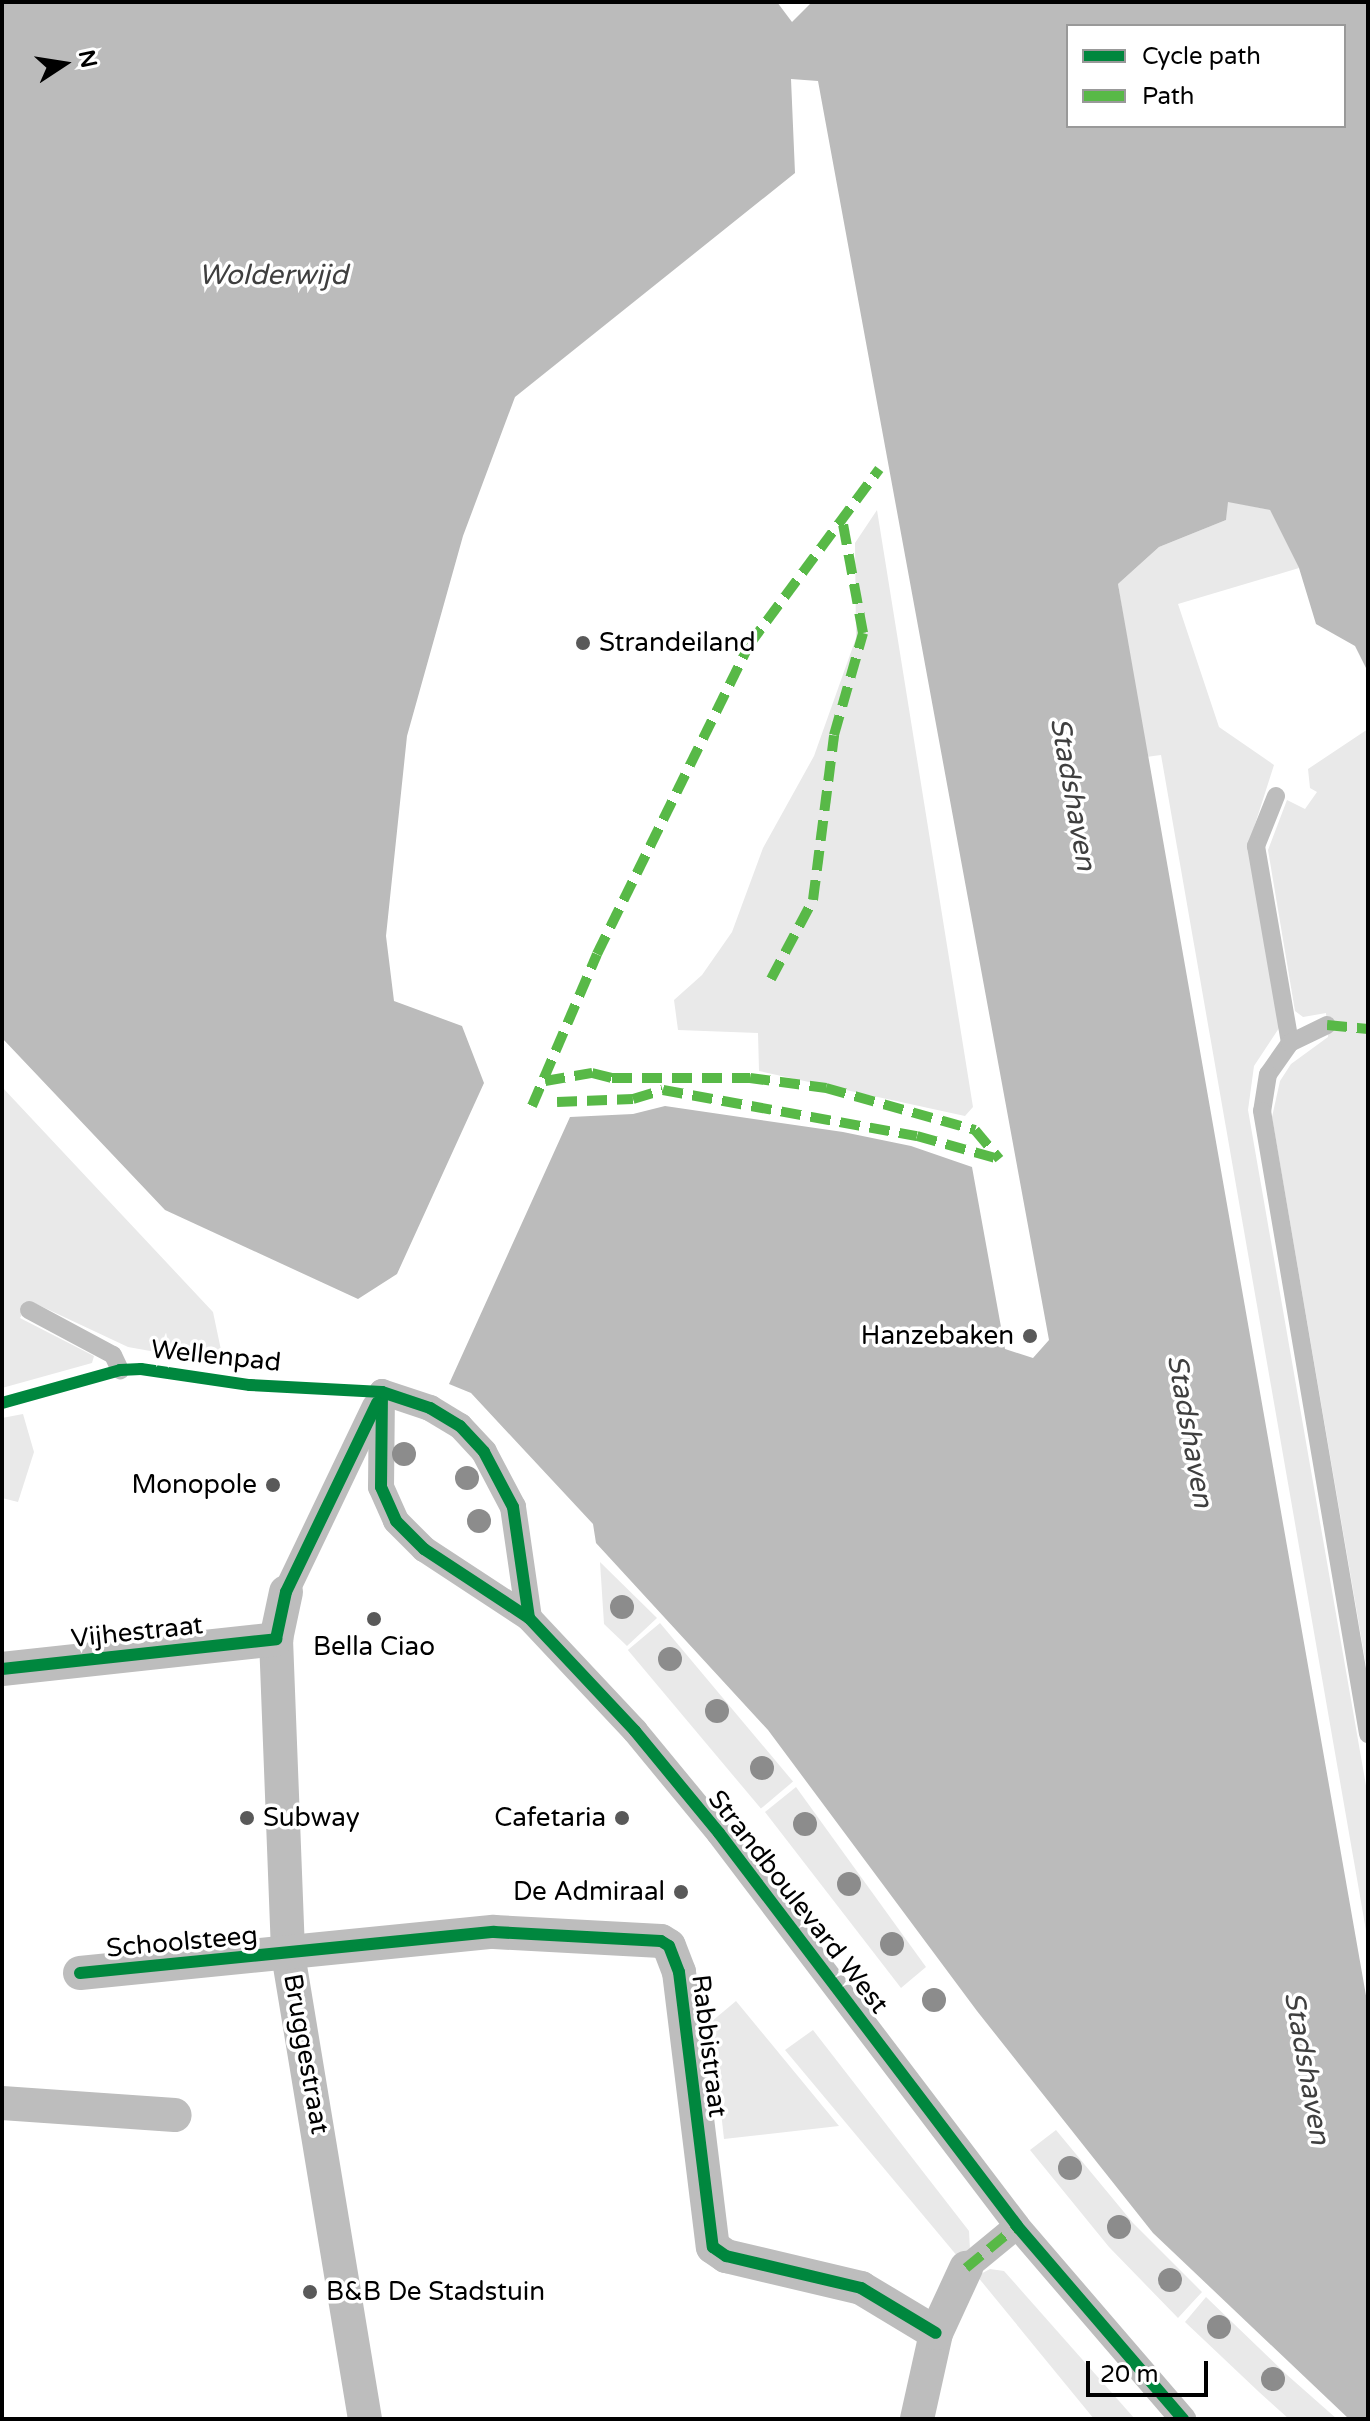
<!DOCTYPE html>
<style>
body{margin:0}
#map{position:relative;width:1370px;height:2421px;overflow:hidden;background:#fff;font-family:"Varela Round",sans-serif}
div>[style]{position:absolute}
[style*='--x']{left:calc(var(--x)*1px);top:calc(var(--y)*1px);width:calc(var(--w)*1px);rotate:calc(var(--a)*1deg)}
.green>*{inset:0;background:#e9e9e9;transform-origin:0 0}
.water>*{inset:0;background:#bbb}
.pier>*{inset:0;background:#fff}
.service>*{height:18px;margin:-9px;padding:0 9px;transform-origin:9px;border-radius:9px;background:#bdbdbd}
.pedestrian>*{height:26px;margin:-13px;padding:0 13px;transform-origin:13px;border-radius:13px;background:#bdbdbd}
.minor>*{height:34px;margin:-17px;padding:0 17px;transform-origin:17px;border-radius:17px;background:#bdbdbd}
.quiet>*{height:10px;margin-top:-5px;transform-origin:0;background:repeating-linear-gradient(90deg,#58b947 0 20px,transparent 0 30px)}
.cycleway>*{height:12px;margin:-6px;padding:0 6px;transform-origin:6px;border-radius:6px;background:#00873e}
.trees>*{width:24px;height:24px;margin:-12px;border-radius:50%;background:#8c8c8c}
.dots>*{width:22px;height:22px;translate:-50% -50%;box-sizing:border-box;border:4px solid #fff;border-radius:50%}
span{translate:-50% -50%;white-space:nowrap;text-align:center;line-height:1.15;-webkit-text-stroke:7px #fff;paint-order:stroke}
.poi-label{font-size:26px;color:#000}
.left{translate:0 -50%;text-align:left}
.right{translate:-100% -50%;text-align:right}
.street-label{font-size:26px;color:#000}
.water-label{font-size:28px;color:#3f3f3f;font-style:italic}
.frame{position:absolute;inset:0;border:4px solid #000;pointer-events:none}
.legend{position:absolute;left:1066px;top:24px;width:280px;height:104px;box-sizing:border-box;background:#fff;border:2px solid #999;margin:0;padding:10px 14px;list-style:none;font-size:24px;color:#000}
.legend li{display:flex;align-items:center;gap:16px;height:40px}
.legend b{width:40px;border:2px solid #999}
.north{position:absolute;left:24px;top:24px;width:80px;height:80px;-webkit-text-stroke:6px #fff;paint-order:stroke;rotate:78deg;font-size:22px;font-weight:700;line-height:32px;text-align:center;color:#000}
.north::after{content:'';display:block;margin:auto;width:28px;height:36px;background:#000;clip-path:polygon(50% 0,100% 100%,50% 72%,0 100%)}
.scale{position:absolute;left:1086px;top:2361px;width:122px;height:36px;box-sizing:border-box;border:4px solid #000;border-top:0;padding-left:10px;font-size:24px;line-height:28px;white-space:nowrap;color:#000;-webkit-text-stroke:6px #fff;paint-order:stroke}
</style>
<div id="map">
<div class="green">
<i style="clip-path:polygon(1227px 501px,1270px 510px,1299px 568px,1178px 604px,1219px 727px,1274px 765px,1250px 840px,1283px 1022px,1254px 1066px,1248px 1110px,1368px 1797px,1368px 1942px,1161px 755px,1146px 757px,1118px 584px,1159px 547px,1226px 520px)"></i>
<i style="clip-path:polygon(877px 510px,973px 1107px,965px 1116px,759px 1071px,758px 1033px,678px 1030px,674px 1000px,702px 975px,732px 932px,763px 848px,814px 756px,856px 638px,855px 543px)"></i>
<i style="clip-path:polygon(1368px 729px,1368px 1677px,1272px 1117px,1280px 1081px,1291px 1064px,1328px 1037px,1326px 1013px,1303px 1017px,1295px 1011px,1268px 850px,1287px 800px,1305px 809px,1317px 792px,1310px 788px,1308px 769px)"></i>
<i style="clip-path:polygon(2px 1087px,213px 1312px,221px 1350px,235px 1356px,234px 1366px,128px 1347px,30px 1301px,20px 1318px,94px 1356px,92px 1363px,2px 1388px)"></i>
<i style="clip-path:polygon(23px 1414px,34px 1452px,18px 1502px,2px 1498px,2px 1418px)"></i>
<i style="clip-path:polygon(600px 1562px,657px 1618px,627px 1646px,604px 1624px)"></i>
<i style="left:660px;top:1623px;width:207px;height:42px;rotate:50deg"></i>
<i style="clip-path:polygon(796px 1787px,926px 1967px,901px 1988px,765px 1812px)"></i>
<i style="clip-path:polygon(736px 2001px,839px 2126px,724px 2139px,711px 2022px)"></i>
<i style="clip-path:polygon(813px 2030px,969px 2231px,970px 2250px,958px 2257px,785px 2050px)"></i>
<i style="clip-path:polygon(1056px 2130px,1133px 2223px,1202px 2292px,1178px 2318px,1109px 2247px,1030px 2150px)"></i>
<i style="clip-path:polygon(990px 2269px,1004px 2271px,1135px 2419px,1094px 2419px,977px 2276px)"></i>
<i style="clip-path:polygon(1206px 2297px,1286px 2374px,1337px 2419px,1289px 2419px,1259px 2392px,1185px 2322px)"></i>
</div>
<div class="water">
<i style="clip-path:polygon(evenodd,2px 2px,1368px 2px,1368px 672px,1355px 646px,1316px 624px,1299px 568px,1270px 510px,1228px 502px,1226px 520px,1159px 547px,1118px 584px,1368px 2007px,1368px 2419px,1349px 2419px,1153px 2233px,977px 2011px,768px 1730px,596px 1543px,593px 1524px,471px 1393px,449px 1384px,570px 1117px,633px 1114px,665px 1106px,843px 1132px,911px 1146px,972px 1167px,1005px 1349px,1033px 1358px,1049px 1340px,818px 81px,791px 79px,795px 173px,515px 397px,463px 536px,407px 736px,386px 936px,394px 1001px,462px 1026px,484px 1083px,397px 1274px,358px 1299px,165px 1210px,2px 1038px,2px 2px,1068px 26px,1344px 26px,1344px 126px,1068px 126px,1068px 26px)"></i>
</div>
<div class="pier">
<i style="clip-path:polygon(777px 2px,812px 2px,792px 22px)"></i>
</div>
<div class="service">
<i style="--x:1276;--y:796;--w:54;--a:111.8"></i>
<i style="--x:1256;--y:846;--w:200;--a:80.2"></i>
<i style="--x:1290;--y:1043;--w:38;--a:125"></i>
<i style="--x:1268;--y:1074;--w:37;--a:99"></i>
<i style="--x:1262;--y:1111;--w:632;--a:80.34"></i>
<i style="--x:1290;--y:1043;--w:41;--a:-25.9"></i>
<i style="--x:29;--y:1310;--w:95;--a:28.2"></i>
<i style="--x:113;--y:1355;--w:17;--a:65"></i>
</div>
<div class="pedestrian">
<i style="--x:382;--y:1392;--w:95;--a:90.6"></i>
<i style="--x:381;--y:1487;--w:37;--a:66"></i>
<i style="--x:396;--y:1521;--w:40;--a:45"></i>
<i style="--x:424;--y:1549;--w:126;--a:33.3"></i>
<i style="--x:529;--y:1618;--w:155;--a:46.8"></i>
<i style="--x:635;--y:1731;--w:132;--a:50.5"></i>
<i style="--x:719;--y:1833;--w:493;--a:52.8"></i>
<i style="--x:1017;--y:2226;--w:255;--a:49.3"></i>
<i style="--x:382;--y:1392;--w:51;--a:18.4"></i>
<i style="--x:430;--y:1408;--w:35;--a:31"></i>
<i style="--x:460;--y:1426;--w:35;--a:47"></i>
<i style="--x:484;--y:1452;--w:62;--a:62.2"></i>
<i style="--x:513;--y:1507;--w:112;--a:81.8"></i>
<i style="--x:286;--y:1592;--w:206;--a:-64.4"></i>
<i style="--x:966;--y:2268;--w:66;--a:-39.5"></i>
</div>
<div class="minor">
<i style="--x:286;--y:1592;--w:48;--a:102"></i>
<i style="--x:276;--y:1639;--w:315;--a:87.8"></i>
<i style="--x:288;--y:1954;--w:471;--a:80.6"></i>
<i style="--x:2;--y:1669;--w:276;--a:-6.2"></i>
<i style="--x:80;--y:1973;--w:416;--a:-5.7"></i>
<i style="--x:494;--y:1932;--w:167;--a:3.1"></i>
<i style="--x:661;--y:1941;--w:9;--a:32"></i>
<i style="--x:669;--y:1946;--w:28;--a:69"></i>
<i style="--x:679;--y:1972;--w:277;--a:83"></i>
<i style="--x:713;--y:2247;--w:16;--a:35"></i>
<i style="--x:726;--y:2256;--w:139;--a:13.3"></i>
<i style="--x:861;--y:2288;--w:87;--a:31"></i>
<i style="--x:2;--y:2103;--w:173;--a:4"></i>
<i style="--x:917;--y:2419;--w:88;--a:-77.5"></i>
<i style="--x:936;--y:2333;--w:72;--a:-65.2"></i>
</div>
<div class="quiet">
<i style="--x:771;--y:979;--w:89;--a:-62"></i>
<i style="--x:813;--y:900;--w:166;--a:-82.7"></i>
<i style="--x:834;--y:735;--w:106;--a:-74.1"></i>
<i style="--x:863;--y:633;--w:111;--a:-100.4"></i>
<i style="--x:1327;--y:1025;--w:41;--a:5.6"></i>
<i style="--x:545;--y:1081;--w:48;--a:-9.7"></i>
<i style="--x:592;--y:1073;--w:21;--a:14"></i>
<i style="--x:612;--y:1078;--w:138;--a:0"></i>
<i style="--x:750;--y:1078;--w:77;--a:7.5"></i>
<i style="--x:826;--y:1088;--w:155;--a:15.7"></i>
<i style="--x:975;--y:1130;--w:38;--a:50"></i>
<i style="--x:557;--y:1102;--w:76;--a:-2.3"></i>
<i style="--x:633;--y:1099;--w:31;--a:-17"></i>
<i style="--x:663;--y:1090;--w:258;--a:10.3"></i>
<i style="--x:917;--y:1136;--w:85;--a:15.7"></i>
<i style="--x:532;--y:1106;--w:165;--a:-66.8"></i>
<i style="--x:597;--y:954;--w:344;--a:-63.8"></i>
<i style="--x:749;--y:645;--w:219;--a:-53.5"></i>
<i style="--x:966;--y:2268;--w:66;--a:-39.5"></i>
</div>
<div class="cycleway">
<i style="--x:382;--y:1392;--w:95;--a:90.6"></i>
<i style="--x:381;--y:1487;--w:37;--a:66"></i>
<i style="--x:396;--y:1521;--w:40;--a:45"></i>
<i style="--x:424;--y:1549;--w:126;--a:33.3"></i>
<i style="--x:529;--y:1618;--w:155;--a:46.8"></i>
<i style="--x:635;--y:1731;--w:132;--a:50.5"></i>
<i style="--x:719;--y:1833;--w:493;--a:52.8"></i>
<i style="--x:1017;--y:2226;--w:255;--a:49.3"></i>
<i style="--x:2;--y:1403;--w:123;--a:-15.6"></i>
<i style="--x:120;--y:1370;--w:21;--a:-3"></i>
<i style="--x:141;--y:1369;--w:110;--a:8.4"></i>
<i style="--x:250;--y:1385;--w:132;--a:3"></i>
<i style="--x:382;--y:1392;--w:51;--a:18.4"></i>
<i style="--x:430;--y:1408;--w:35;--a:31"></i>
<i style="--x:460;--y:1426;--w:35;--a:47"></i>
<i style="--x:484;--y:1452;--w:62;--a:62.2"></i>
<i style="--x:513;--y:1507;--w:112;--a:81.8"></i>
<i style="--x:2;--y:1669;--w:276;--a:-6.2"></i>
<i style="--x:276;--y:1639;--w:48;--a:-78"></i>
<i style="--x:286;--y:1592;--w:210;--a:-64.3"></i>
<i style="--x:80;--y:1973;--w:416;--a:-5.7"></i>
<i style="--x:494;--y:1932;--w:167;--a:3.1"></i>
<i style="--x:661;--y:1941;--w:9;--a:32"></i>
<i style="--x:669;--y:1946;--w:28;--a:69"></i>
<i style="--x:679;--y:1972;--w:277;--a:83"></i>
<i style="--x:713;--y:2247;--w:16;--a:35"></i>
<i style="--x:726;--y:2256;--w:139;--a:13.3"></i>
<i style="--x:861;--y:2288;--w:87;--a:31"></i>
</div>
<div class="trees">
<i style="left:404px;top:1454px"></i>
<i style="left:467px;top:1478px"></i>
<i style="left:479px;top:1521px"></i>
<i style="left:622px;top:1607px"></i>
<i style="left:670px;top:1659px"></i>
<i style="left:717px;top:1711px"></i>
<i style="left:762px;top:1768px"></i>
<i style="left:805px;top:1824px"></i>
<i style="left:849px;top:1884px"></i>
<i style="left:892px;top:1944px"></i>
<i style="left:934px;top:2000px"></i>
<i style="left:1070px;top:2168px"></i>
<i style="left:1119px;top:2227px"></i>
<i style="left:1170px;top:2280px"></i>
<i style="left:1219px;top:2327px"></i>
<i style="left:1273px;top:2379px"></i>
</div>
<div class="dots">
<i style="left:583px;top:643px;background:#595959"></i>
<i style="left:1030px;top:1336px;background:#595959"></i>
<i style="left:273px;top:1485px;background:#595959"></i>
<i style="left:374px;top:1619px;background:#595959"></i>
<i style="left:247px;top:1818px;background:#595959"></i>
<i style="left:622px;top:1818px;background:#595959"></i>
<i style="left:681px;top:1892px;background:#595959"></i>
<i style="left:310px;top:2292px;background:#595959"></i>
</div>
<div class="poi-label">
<span class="left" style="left:599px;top:643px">Strandeiland</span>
<span class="right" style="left:1014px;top:1336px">Hanzebaken</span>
<span class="right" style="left:257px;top:1485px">Monopole</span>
<span style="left:374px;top:1647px">Bella Ciao</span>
<span class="left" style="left:263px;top:1818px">Subway</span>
<span class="right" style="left:606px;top:1818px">Cafetaria</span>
<span class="right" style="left:665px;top:1892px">De Admiraal</span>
<span class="left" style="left:326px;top:2292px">B&amp;B De Stadstuin</span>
</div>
<div class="street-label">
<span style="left:216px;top:1356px;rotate:6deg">Wellenpad</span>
<span style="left:137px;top:1632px;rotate:-6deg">Vijhestraat</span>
<span style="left:798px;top:1902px;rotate:52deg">Strandboulevard West</span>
<span style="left:182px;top:1942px;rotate:-5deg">Schoolsteeg</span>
<span style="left:709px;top:2046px;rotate:83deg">Rabbistraat</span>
<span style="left:306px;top:2054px;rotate:80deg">Bruggestraat</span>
</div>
<div class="water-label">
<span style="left:273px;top:275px">Wolderwijd</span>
<span style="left:1073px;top:794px;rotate:80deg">Stadshaven</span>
<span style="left:1190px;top:1431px;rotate:80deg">Stadshaven</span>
<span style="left:1307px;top:2068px;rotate:80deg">Stadshaven</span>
</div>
<div class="frame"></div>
<ul class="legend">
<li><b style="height:10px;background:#00873e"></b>Cycle path</li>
<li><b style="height:10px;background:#58b947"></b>Path</li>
</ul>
<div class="north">N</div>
<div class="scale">20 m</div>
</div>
